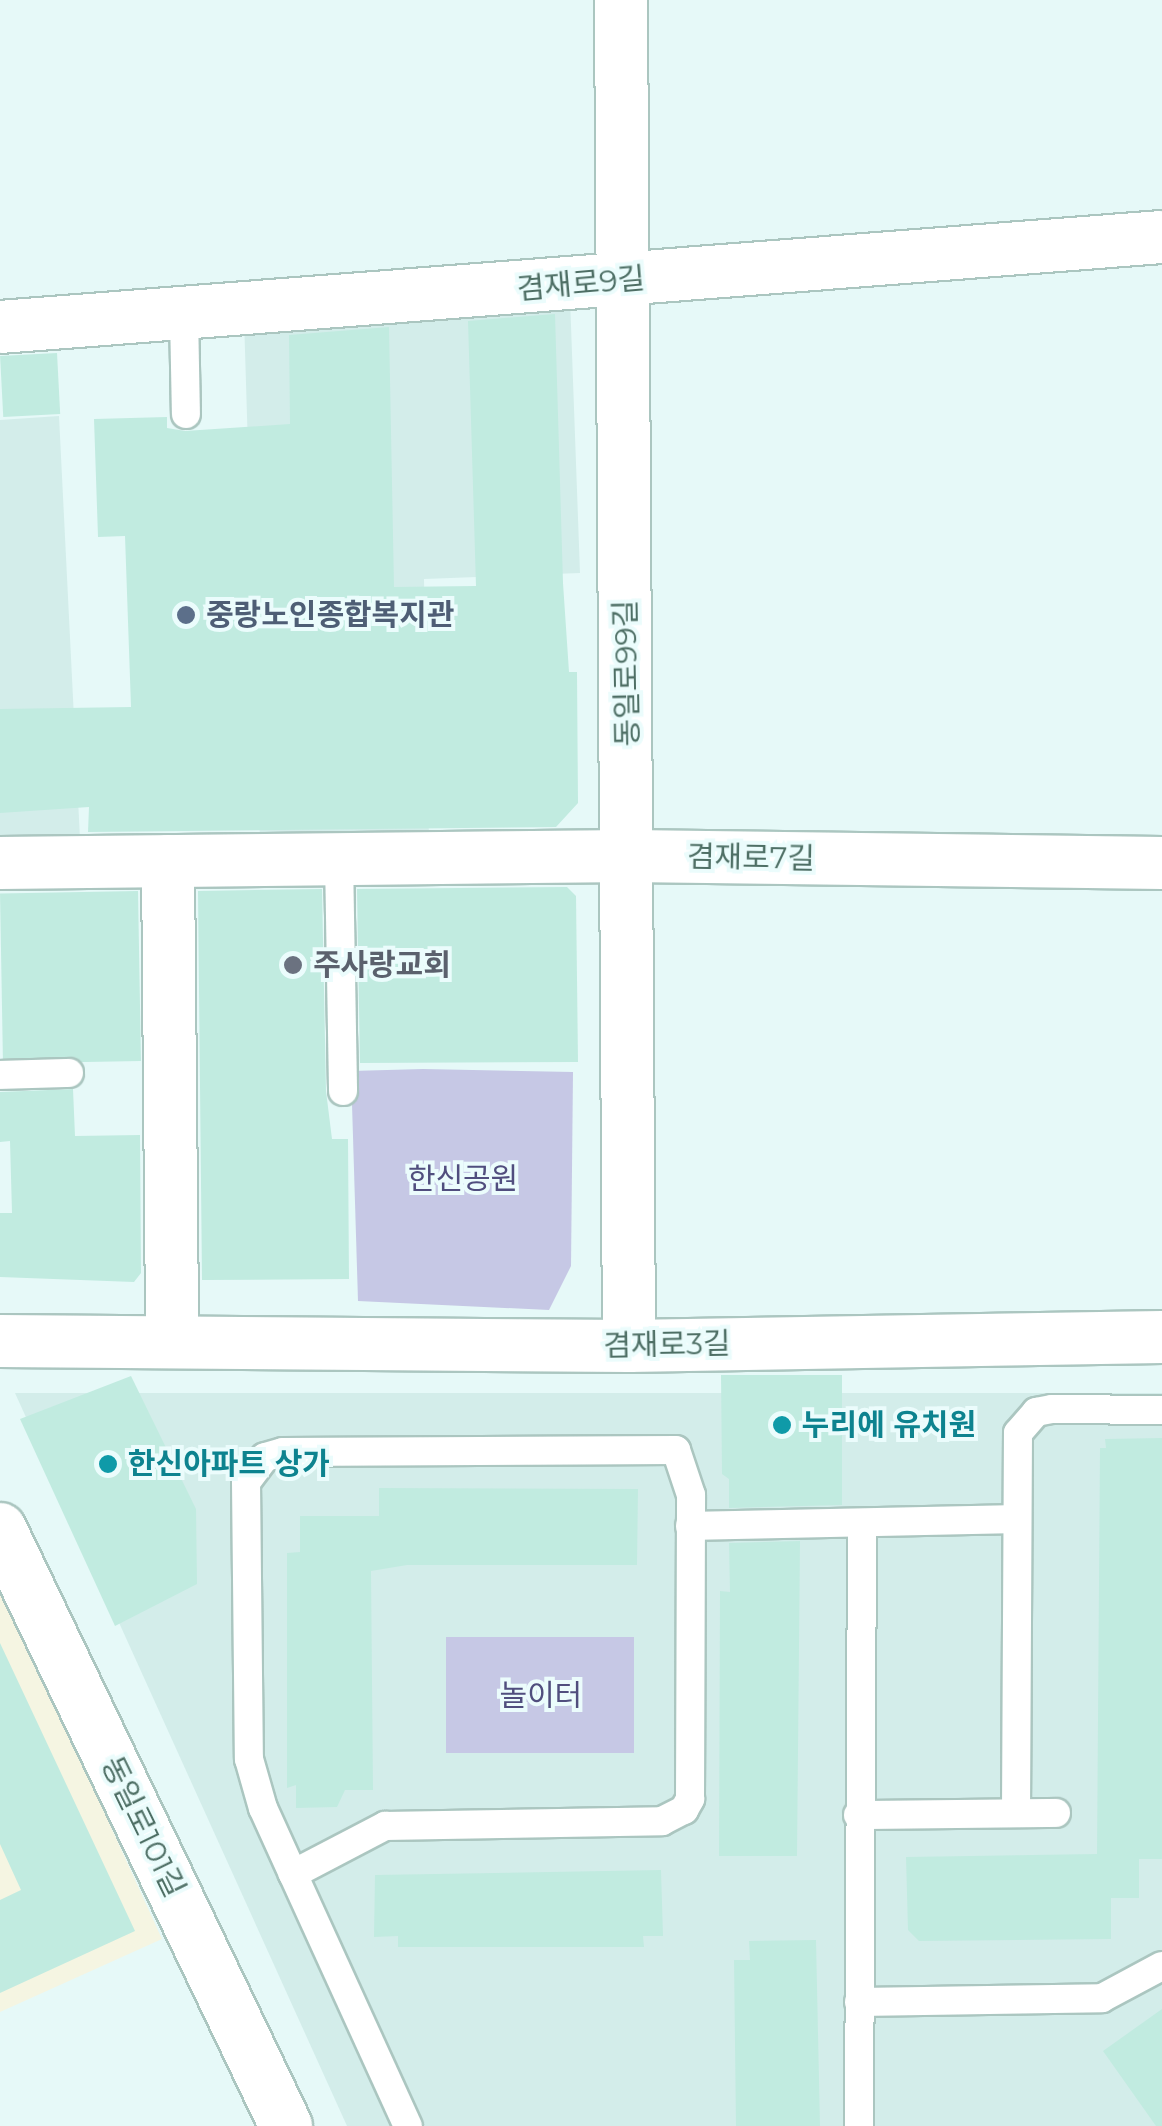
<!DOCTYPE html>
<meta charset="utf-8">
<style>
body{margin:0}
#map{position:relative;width:1162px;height:2126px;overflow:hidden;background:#e6f9f8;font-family:Montserrat,"Noto Sans KR",sans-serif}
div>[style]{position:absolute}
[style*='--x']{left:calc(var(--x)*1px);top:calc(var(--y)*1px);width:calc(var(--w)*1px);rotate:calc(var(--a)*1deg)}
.residential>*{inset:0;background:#d3edea}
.education>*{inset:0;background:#f5f5e2}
.green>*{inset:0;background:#c6c8e5;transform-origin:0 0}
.building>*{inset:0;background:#c1ebe0;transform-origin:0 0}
.roads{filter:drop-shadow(2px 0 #abc6c0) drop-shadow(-2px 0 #abc6c0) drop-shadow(0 2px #abc6c0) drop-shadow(0 -2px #abc6c0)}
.lane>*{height:28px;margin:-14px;padding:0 14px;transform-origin:14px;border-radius:14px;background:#fff}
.street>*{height:52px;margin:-26px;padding:0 26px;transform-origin:26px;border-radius:26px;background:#fff}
.dots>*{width:28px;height:28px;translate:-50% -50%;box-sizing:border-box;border:5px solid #ebfcfc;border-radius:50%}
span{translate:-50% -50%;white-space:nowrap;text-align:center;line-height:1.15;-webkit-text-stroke:8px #ebfcfc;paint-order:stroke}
.street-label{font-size:30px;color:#4e6f65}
.service-label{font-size:30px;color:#4e5e75;font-weight:700}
.left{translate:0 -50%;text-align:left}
.worship-label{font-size:30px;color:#5b616d;font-weight:700}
.park-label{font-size:30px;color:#504e7e}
.culture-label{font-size:30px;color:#0d838f;font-weight:700}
</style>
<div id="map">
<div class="residential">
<i style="clip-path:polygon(570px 298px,580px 573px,424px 579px,429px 839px,260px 840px,244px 318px)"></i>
<i style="clip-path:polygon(59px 416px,80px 839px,0 840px,0 420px)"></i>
<i style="clip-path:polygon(15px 1393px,1162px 1393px,1162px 2126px,347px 2126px)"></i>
</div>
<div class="education">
<i style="clip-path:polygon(0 1584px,162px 1939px,0 2012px)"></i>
</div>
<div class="green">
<i style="clip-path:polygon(423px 1069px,573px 1072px,571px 1266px,549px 1310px,358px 1301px,351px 1071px)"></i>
<i style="left:634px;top:1637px;width:116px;height:188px;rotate:90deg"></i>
</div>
<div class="building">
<i style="clip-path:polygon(555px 314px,563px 583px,569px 672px,577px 672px,578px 803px,556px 827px,88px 832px,89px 807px,0 813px,0 709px,131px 707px,125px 536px,98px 537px,94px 419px,167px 417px,167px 428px,185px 431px,290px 424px,289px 335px,389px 327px,394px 587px,476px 586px,468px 321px)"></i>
<i style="left:57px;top:353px;width:61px;height:57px;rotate:87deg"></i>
<i style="clip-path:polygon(567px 887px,576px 896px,578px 1062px,360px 1063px,357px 889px)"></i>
<i style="clip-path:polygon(322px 889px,326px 1091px,332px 1139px,348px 1139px,349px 1279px,202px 1280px,198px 891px)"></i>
<i style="left:138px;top:891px;width:170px;height:138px;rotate:89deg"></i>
<i style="clip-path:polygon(73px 1089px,75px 1136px,140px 1135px,141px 1273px,134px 1282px,0 1277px,0 1213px,12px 1213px,10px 1141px,0 1142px,0 1092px)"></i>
<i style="clip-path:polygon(721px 1375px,842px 1375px,842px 1505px,729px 1508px,729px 1479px,722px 1474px)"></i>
<i style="clip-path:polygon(131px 1376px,196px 1509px,197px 1584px,115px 1626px,20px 1419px)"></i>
<i style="clip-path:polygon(1162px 1438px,1162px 1859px,1139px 1859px,1139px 1898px,1111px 1898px,1111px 1939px,919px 1941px,908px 1930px,906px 1857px,1097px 1854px,1100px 1448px,1106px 1448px,1105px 1439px)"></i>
<i style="clip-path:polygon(379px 1488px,638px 1489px,637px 1565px,407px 1565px,371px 1571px,373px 1790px,345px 1790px,337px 1807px,296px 1808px,296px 1785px,287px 1788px,287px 1553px,300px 1552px,300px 1516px,379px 1516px)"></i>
<i style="clip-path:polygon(800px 1541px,797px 1856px,719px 1856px,720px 1591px,730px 1592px,729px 1543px)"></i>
<i style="clip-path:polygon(0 1643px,135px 1931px,0 1993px,0 1900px,21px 1890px,0 1844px)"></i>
<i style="clip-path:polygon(661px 1870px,663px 1936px,643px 1936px,644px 1947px,398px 1947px,398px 1936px,374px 1937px,375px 1875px)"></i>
<i style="clip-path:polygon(816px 1940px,820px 2126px,736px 2126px,734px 1960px,750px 1960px,749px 1941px)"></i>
<i style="clip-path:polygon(1162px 2009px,1162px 2126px,1156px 2126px,1103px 2051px)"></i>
</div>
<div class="roads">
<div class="lane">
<i style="--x:184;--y:314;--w:100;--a:88.9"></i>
<i style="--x:339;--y:859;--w:232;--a:89"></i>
<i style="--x:0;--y:1075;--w:69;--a:-1.7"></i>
<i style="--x:690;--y:1526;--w:327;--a:-1.2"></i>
<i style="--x:1016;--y:1813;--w:380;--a:-89.7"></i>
<i style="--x:1018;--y:1433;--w:28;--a:-49"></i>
<i style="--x:1036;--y:1412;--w:16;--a:-11"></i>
<i style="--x:1052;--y:1409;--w:110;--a:0.5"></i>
<i style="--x:858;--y:1815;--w:198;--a:-0.6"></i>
<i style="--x:293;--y:1874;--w:104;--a:-27.6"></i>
<i style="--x:385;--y:1826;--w:277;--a:-1"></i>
<i style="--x:662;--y:1821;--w:25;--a:-27"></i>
<i style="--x:684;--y:1810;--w:13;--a:-61"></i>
<i style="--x:690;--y:1799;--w:304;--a:-89.8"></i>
<i style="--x:691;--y:1495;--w:47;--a:-108.4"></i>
<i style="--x:676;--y:1450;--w:393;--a:179.7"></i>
<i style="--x:283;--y:1452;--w:19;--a:164"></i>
<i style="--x:265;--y:1457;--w:31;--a:127"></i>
<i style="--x:246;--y:1482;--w:277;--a:89.4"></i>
<i style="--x:249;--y:1759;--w:51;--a:74.1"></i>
<i style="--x:263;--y:1808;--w:72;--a:65.6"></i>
<i style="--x:293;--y:1874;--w:277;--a:65.5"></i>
<i style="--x:859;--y:2002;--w:243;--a:-0.9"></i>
<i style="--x:1102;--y:1998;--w:68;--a:-28.1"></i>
<i style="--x:859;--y:2126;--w:602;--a:-89.71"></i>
</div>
<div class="street">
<i style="--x:621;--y:0;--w:1346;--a:89.66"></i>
<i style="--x:0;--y:327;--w:1165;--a:-4.43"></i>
<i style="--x:168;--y:861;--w:481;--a:89.5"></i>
<i style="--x:0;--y:863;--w:630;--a:-0.64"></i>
<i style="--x:630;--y:856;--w:532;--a:0.75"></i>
<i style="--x:0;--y:1341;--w:629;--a:0.46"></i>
<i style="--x:629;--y:1346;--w:533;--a:-0.97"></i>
<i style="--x:0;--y:1529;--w:662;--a:64.4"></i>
</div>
</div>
<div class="dots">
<i style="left:186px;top:615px;background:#5c6f8a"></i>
<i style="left:293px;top:965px;background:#6b7280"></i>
<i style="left:782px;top:1425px;background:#0f9aa8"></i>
<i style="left:108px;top:1464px;background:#0f9aa8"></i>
</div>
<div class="street-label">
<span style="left:581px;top:284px;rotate:-5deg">겸재로9길</span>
<span style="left:627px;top:673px;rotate:-91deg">동일로99길</span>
<span style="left:751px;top:858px;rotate:1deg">겸재로7길</span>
<span style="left:667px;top:1345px;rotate:-1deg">겸재로3길</span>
<span style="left:143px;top:1827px;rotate:64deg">동일로101길</span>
</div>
<div class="service-label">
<span class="left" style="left:206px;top:615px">중랑노인종합복지관</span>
</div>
<div class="worship-label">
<span class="left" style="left:313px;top:965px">주사랑교회</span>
</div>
<div class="park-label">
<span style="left:463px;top:1179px">한신공원</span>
<span style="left:541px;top:1696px">놀이터</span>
</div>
<div class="culture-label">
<span class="left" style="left:802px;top:1425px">누리에 유치원</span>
<span class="left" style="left:128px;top:1464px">한신아파트 상가</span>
</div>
</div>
